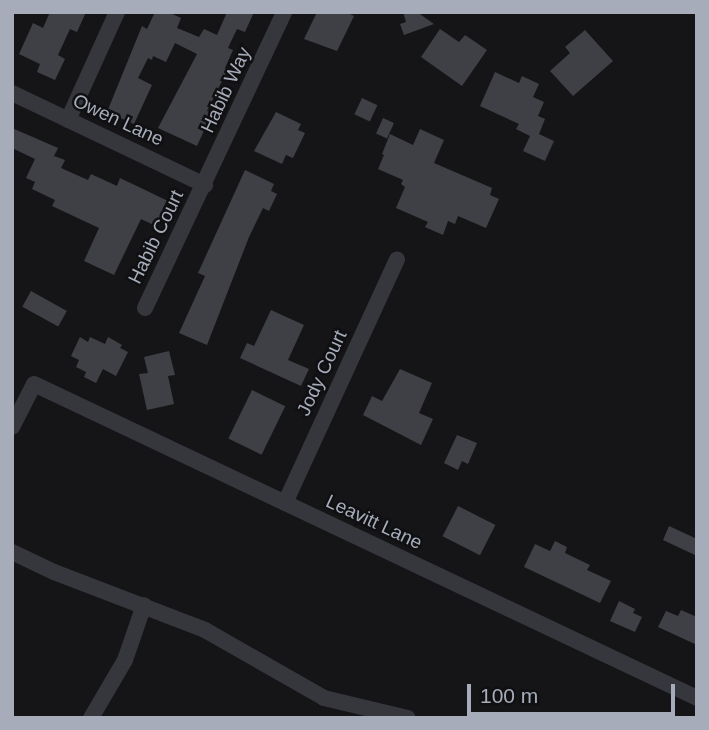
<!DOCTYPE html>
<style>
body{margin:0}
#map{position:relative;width:709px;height:730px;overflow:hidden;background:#151518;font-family:Helvetica,sans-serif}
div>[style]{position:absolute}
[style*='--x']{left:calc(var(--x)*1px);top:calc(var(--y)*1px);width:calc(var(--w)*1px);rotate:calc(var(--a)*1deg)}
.building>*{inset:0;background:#3f4045;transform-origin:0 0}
.minor>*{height:16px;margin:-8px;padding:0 8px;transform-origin:8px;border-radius:8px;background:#36373d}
span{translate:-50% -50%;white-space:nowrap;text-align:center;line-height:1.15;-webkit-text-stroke:5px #101013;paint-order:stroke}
.street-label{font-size:19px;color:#a6acb9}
.frame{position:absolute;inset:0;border:14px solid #a6acb9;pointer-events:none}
.scale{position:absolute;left:467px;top:684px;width:208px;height:32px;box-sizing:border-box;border:4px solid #a6acb9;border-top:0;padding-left:9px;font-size:21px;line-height:24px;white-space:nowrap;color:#a6acb9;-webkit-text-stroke:5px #101013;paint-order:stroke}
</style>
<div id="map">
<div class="building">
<i style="clip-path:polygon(50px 12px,86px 12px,77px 32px,70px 29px,58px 55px,65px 59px,55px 80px,37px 72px,40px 64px,19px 54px,33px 23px,43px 28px)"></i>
<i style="clip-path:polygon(155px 12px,168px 12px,181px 18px,177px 28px,199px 37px,204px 29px,217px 35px,227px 12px,254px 12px,245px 32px,237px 29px,228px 48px,233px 50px,225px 68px,228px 69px,207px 111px,212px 113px,197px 146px,158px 128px,197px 54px,175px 43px,166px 62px,153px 56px,152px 60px,148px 58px,138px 78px,152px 85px,134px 124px,107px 112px,142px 26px,147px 29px)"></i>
<i style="clip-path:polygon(317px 12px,346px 12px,354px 16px,337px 51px,304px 39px)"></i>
<i style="clip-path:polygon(403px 12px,417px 12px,434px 24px,404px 35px,400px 24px,406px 22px)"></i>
<i style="clip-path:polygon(440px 29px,459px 42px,465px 35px,487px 50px,462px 86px,421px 57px)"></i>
<i style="clip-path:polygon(585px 30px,613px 61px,573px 96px,550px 71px,570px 53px,565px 47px)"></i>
<i style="clip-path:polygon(495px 72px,519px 83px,522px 76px,539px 84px,533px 97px,544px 102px,538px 116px,545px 119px,539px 134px,554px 141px,545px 161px,523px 151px,530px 136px,516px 129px,519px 124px,480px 106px)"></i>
<i style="left:362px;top:98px;width:17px;height:18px;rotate:25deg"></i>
<i style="clip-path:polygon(276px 112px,301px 124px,298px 130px,305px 133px,293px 158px,286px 155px,282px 164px,254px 151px)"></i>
<i style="left:383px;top:118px;width:12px;height:17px;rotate:24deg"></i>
<i style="clip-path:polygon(12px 128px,58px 148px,54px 156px,65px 160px,61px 168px,88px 180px,91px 174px,117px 186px,120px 178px,168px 201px,156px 226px,141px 219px,114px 275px,84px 261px,99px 228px,52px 206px,55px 200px,32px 189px,35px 182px,26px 178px,35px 159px,12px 148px)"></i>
<i style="clip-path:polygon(420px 129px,444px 140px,434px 163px,492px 188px,490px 195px,499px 199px,486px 228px,458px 216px,455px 224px,448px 221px,443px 235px,425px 227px,428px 222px,396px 208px,405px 187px,401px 184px,403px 180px,378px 169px,384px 155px,382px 154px,390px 134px,413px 145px)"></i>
<i style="clip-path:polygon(245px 170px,274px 184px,271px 191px,277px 194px,269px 211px,263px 208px,249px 237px,207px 345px,179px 333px,205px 276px,198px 273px)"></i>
<i style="left:31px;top:291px;width:41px;height:18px;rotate:29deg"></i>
<i style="clip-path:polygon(271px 310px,304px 325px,288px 360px,309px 369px,301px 386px,240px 358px,247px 343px,254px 346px)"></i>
<i style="clip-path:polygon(80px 337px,88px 342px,90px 337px,105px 344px,108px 337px,122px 345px,120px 348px,128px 352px,116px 376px,103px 369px,96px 383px,84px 377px,86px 372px,76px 367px,79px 360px,71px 356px)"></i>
<i style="clip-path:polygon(169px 351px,175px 375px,168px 376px,174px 404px,147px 410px,139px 374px,148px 373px,144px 357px)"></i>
<i style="clip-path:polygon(400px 369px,432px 383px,419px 413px,433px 419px,421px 445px,363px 415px,372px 396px,382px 401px)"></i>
<i style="left:252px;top:390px;width:37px;height:54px;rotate:26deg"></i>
<i style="clip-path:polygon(457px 435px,477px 443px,468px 464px,462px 461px,458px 470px,444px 463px)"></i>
<i style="left:458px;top:506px;width:42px;height:34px;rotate:27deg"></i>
<i style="clip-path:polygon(669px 526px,697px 539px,697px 556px,663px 540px)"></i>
<i style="clip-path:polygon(555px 541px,567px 547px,565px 553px,590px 565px,587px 570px,611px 581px,600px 603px,524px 567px,535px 544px,550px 551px)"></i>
<i style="clip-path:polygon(619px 601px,635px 609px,633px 613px,642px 617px,635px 632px,610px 621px)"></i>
<i style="clip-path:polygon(681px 610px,697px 617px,697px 645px,658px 627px,666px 611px,678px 616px)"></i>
</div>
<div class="minor">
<i style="--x:12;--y:93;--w:214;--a:25.5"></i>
<i style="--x:68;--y:120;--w:119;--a:-65.6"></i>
<i style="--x:145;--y:308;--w:327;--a:-64.8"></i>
<i style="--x:12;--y:427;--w:48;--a:-62.9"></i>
<i style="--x:34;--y:384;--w:734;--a:25.34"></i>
<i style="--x:285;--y:503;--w:268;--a:-65.3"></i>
<i style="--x:12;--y:552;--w:47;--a:25.5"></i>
<i style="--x:54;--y:572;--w:162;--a:21"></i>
<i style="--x:205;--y:630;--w:137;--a:29.7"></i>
<i style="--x:324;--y:698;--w:86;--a:13.4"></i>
<i style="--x:91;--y:718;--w:67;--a:-59.6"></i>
<i style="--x:125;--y:660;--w:58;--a:-70.9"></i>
</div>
<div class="street-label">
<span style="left:226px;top:90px;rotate:-65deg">Habib Way</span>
<span style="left:118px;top:120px;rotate:25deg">Owen Lane</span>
<span style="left:156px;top:237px;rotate:-64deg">Habib Court</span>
<span style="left:322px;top:373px;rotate:-65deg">Jody Court</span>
<span style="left:374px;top:522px;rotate:25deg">Leavitt Lane</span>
</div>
<div class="frame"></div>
<div class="scale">100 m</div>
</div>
